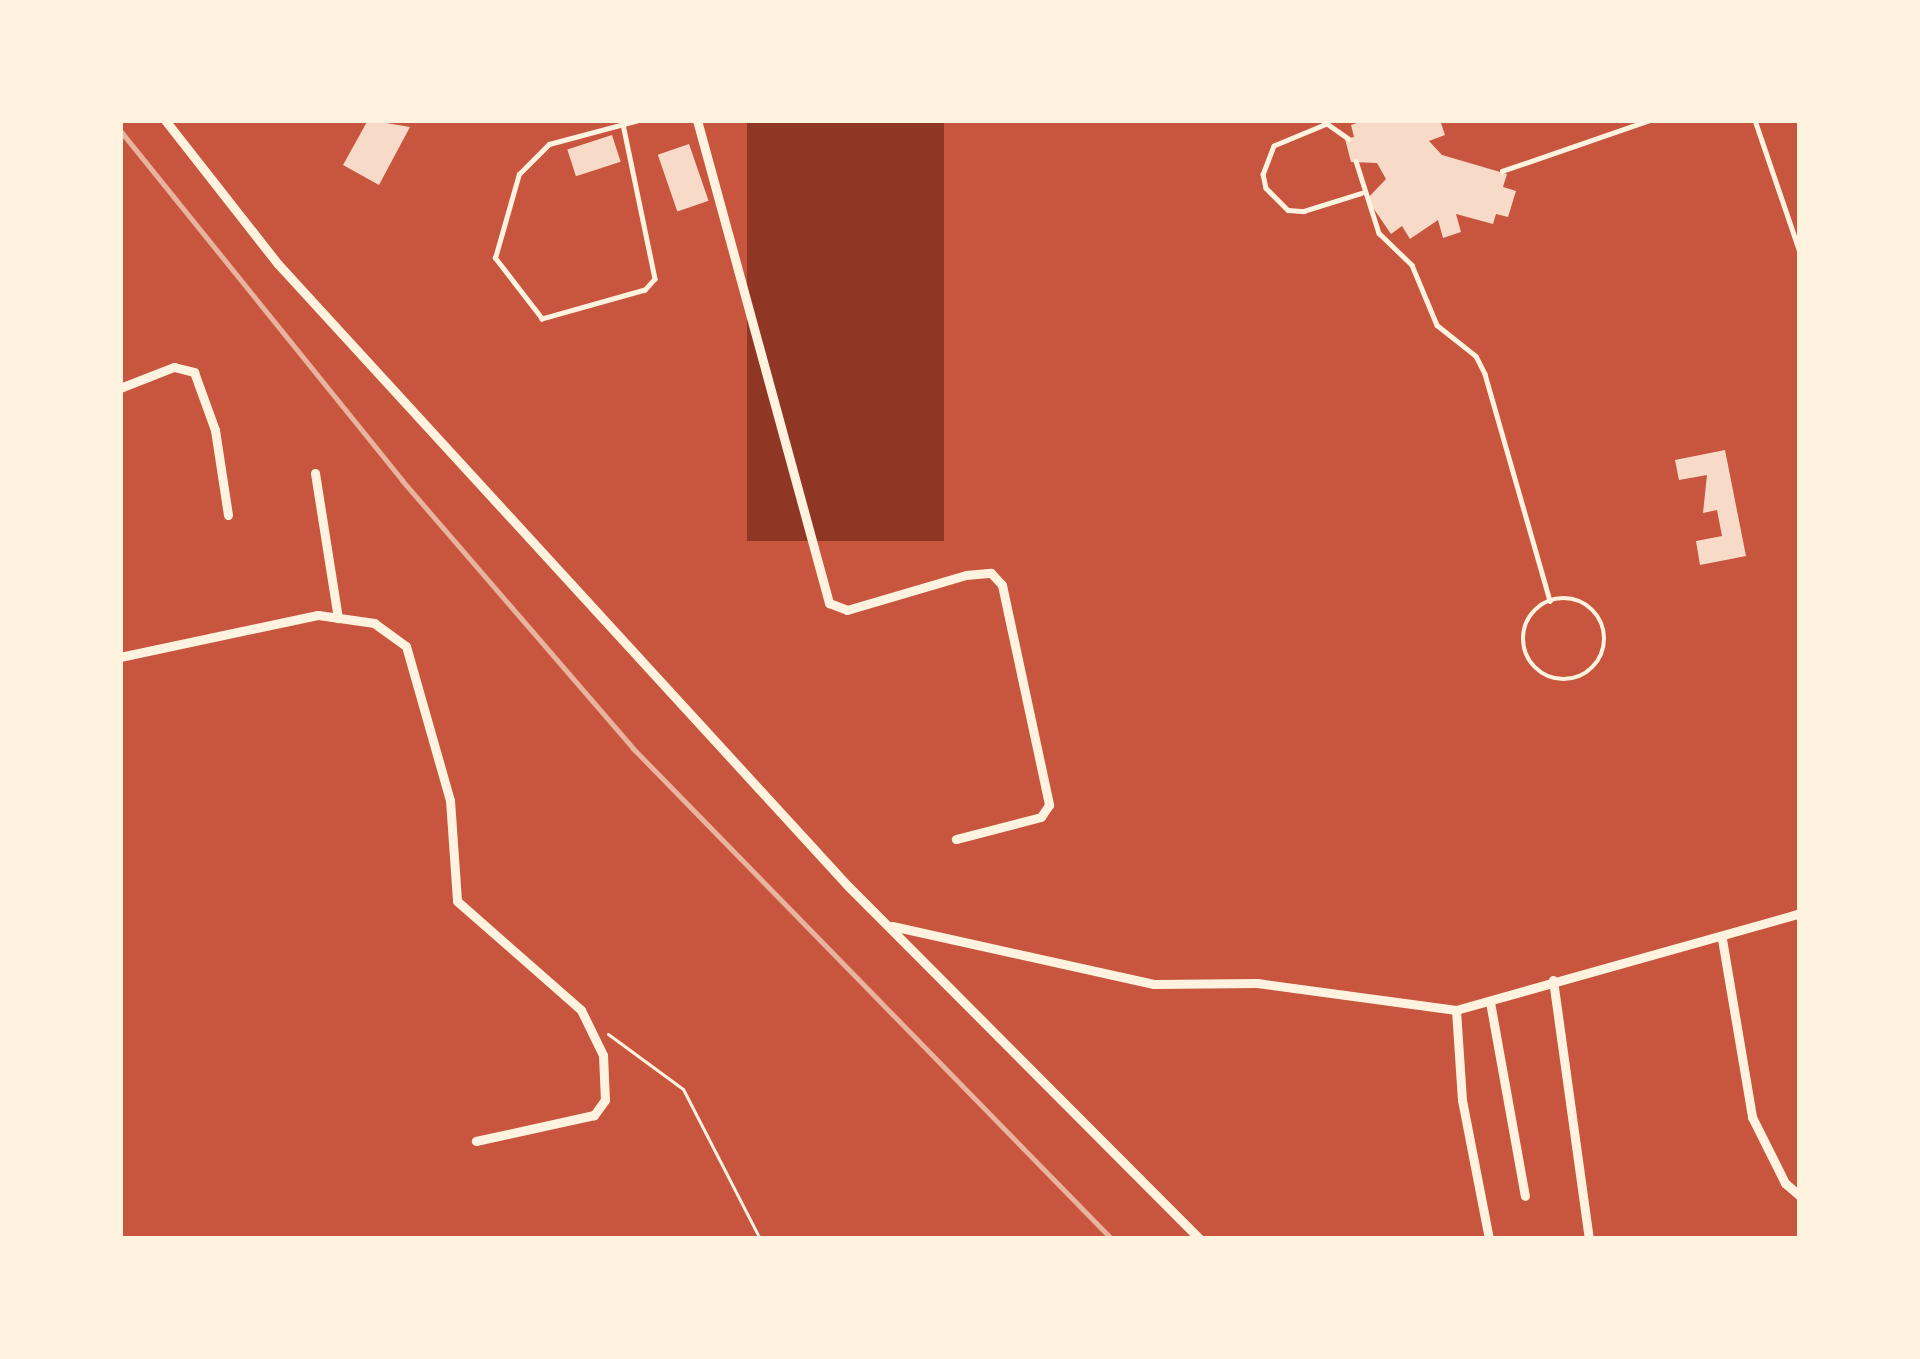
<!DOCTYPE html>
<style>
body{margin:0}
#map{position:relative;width:1920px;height:1359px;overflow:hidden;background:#c8553d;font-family:"Exo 2",sans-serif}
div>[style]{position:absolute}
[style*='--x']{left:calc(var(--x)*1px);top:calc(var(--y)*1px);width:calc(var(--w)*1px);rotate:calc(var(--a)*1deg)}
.water>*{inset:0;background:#8f3625;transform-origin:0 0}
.building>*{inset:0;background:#f7dbc8;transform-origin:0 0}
.path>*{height:3px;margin:-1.5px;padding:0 1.5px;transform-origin:1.5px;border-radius:1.5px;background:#fff3e0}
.service>*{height:4.5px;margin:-2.25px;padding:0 2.25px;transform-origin:2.25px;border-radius:2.25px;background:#fff3e0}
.service>.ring{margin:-2.25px;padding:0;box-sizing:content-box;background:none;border:4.5px solid #fff3e0;border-radius:50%}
.minor>*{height:9px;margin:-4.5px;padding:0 4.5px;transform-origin:4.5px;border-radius:4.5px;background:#fff3e0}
.rail>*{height:4.5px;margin:-2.25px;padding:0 2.25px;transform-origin:2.25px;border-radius:2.25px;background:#e9b49f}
span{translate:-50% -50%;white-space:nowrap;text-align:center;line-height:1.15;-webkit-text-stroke:10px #fff3e0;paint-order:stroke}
.frame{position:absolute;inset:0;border:123px solid #fff3e0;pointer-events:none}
</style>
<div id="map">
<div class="water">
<i style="left:747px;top:120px;width:197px;height:421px"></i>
</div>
<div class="building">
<i style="clip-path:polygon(368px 120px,410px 127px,379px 185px,343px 165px)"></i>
<i style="clip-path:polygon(1366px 120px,1440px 120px,1445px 135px,1429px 141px,1442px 155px,1507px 174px,1503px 187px,1516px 191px,1508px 217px,1496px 214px,1493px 224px,1456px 214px,1461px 232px,1443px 238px,1438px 220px,1410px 239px,1402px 226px,1391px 234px,1367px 199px,1386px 179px,1377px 163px,1351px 162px,1345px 139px,1354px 137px,1351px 125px)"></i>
<i style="left:612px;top:135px;width:28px;height:47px;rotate:72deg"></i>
<i style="left:689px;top:144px;width:60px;height:33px;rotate:71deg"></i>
<i style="clip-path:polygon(1725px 450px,1746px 556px,1700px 565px,1696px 541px,1722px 536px,1717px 510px,1703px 513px,1707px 475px,1679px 480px,1675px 460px)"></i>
</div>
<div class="path">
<i style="--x:608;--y:1034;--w:93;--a:36.3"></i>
<i style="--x:683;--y:1089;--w:169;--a:62.8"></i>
</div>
<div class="service">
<i style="--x:1322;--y:120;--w:32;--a:35"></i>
<i style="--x:1755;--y:120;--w:139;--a:71.2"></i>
<i style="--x:623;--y:124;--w:158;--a:78.3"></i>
<i style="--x:655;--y:279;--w:15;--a:132"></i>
<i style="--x:645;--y:290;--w:107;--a:164.3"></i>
<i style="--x:542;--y:319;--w:77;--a:-127.6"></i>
<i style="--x:495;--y:258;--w:87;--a:-74.1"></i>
<i style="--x:519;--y:174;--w:42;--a:-45"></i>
<i style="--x:549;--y:144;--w:93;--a:-14.9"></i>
<i style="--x:1327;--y:124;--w:57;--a:157.5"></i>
<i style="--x:1274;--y:146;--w:30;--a:111"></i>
<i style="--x:1263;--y:174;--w:14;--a:78"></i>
<i style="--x:1266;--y:188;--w:31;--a:45"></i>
<i style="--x:1288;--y:210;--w:16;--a:4"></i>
<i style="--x:1304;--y:211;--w:60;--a:-17.5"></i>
<i style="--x:1356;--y:161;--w:76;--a:72.3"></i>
<i style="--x:1379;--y:233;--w:46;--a:44.1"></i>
<i style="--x:1412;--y:265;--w:65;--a:67.4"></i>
<i style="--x:1437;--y:325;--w:50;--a:38.5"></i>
<i style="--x:1476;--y:356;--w:20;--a:63"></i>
<i style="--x:1485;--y:374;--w:236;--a:74"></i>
<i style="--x:1502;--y:171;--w:157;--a:-19"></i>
<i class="ring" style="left:1523px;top:598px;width:77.5px;height:77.5px"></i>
</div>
<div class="minor">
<i style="--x:165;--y:120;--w:183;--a:51.9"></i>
<i style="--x:278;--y:264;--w:844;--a:47.5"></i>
<i style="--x:848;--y:886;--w:499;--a:45.1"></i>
<i style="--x:697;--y:120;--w:501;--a:74.71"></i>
<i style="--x:829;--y:603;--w:19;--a:21"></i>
<i style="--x:847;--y:610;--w:124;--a:-16.4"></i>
<i style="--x:966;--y:575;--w:25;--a:-5"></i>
<i style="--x:991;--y:573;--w:16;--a:47"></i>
<i style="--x:1002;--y:585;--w:225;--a:77.9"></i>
<i style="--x:1049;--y:805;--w:14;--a:124"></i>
<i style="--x:1041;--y:817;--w:88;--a:165.5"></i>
<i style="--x:120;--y:388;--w:58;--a:-21.3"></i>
<i style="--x:174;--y:367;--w:21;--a:14"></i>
<i style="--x:194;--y:372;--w:62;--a:70.1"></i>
<i style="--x:215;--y:430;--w:86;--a:81.3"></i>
<i style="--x:315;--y:473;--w:147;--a:81"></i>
<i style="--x:120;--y:657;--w:202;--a:-12"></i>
<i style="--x:318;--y:615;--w:57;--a:8.1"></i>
<i style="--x:374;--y:623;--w:39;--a:36"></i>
<i style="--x:406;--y:646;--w:160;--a:74.1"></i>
<i style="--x:450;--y:800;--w:101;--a:86"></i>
<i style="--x:457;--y:901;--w:165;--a:41.3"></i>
<i style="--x:581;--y:1010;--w:50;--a:63.9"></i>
<i style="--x:603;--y:1055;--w:45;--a:87.5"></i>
<i style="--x:605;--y:1100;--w:19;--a:126"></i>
<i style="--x:594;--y:1115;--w:121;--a:167.6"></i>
<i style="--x:892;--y:926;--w:268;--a:12.5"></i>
<i style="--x:1154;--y:984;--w:103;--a:-0.6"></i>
<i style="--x:1257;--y:983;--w:201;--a:7.7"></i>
<i style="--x:1456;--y:1010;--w:357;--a:-15.7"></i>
<i style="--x:1722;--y:939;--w:181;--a:80.4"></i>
<i style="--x:1752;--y:1117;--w:74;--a:63.4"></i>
<i style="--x:1785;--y:1183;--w:20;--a:41"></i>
<i style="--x:1553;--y:980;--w:261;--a:82.1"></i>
<i style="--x:1490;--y:1002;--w:197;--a:79.8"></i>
<i style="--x:1456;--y:1010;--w:90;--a:86.2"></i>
<i style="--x:1462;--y:1100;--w:142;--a:79"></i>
</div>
<div class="rail">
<i style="--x:120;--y:130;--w:449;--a:51.1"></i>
<i style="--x:402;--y:480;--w:354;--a:49.2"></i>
<i style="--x:633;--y:748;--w:686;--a:45.71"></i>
</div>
<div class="frame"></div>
</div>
